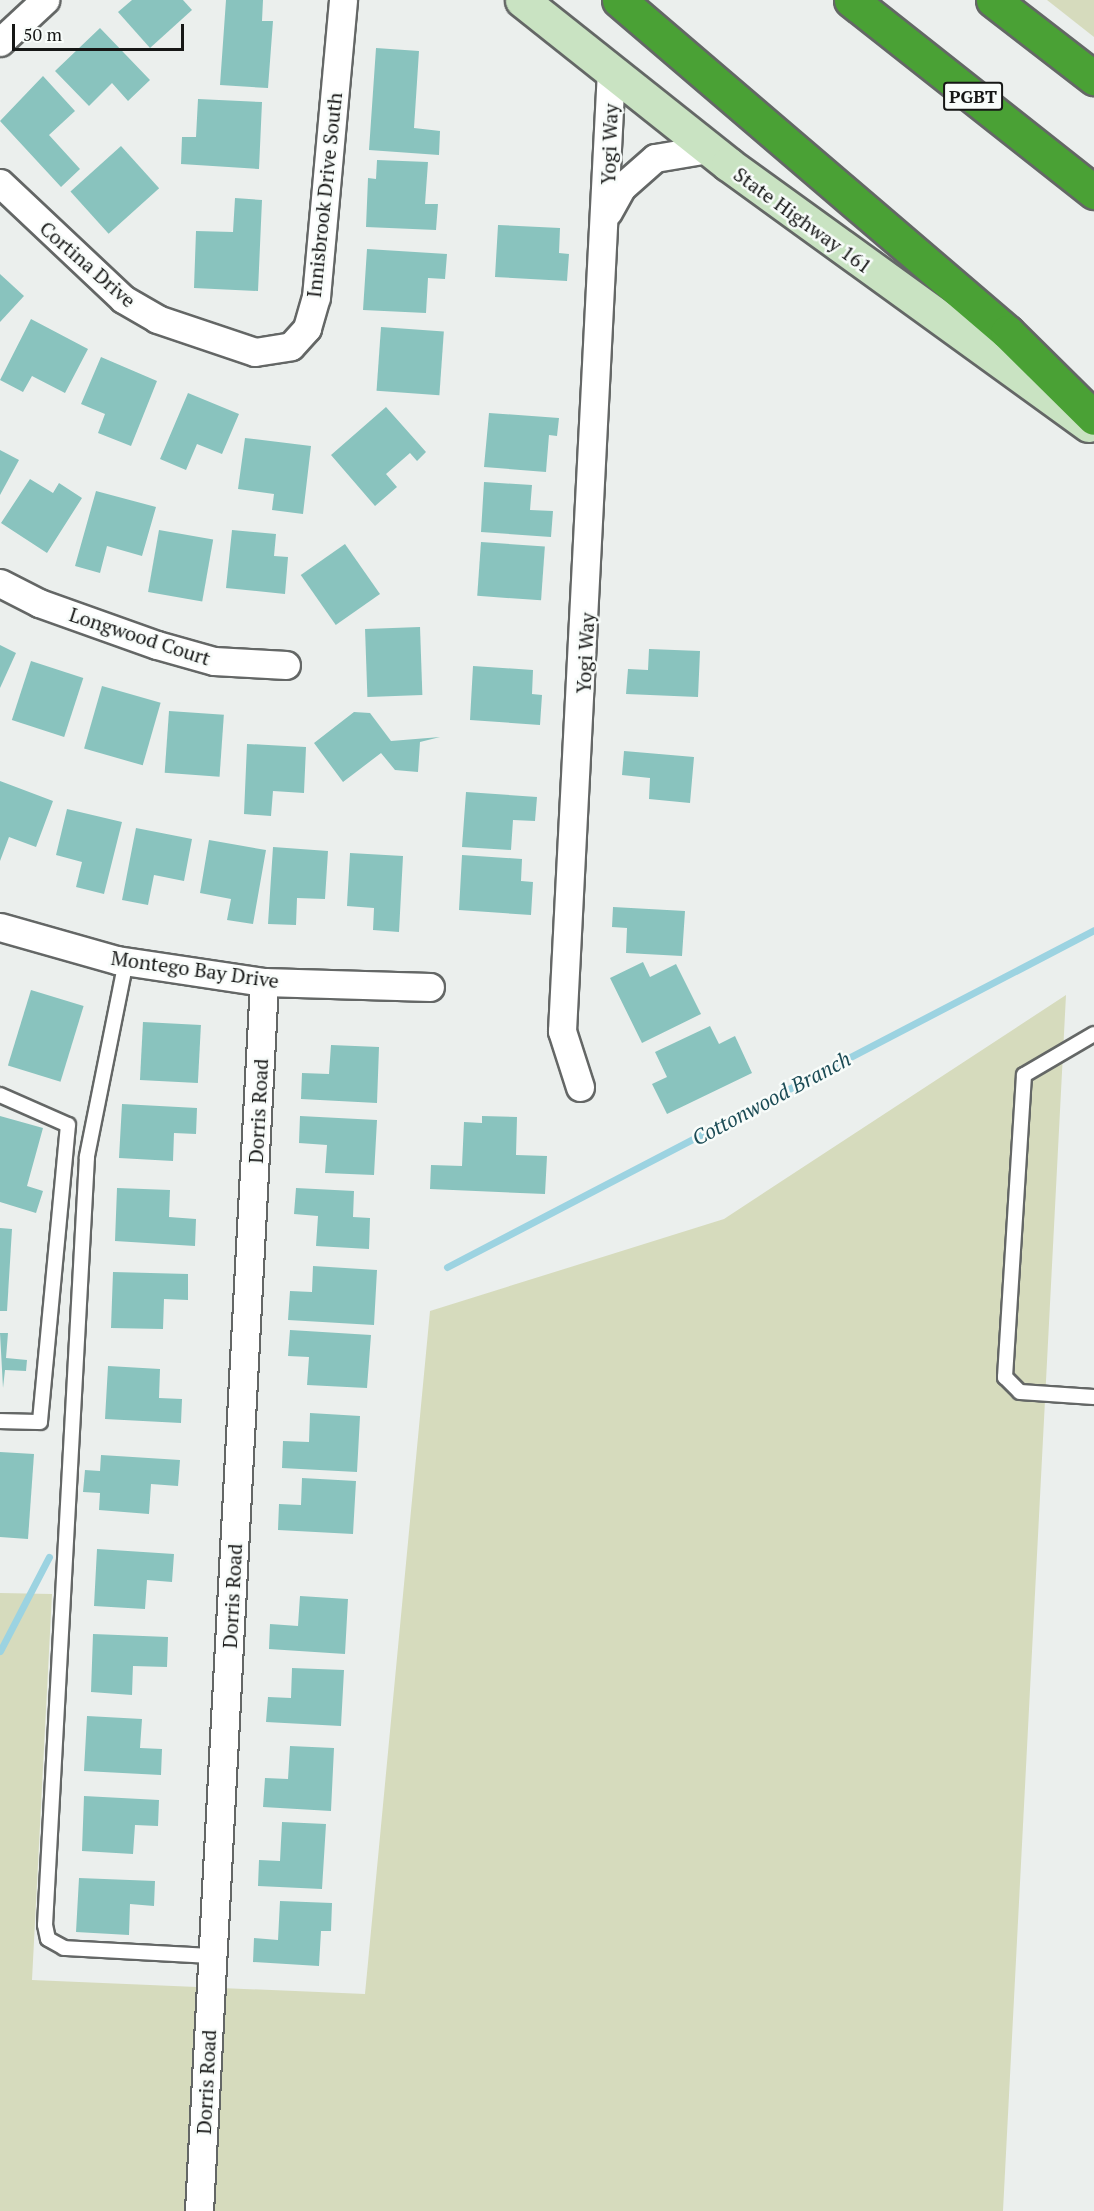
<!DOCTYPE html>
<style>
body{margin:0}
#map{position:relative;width:1094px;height:2211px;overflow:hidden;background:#ebefed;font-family:"PT Serif",serif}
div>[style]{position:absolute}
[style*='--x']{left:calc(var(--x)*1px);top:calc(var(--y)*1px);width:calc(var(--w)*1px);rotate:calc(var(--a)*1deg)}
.green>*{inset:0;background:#d6dbbd}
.stream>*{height:7px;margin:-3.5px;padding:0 3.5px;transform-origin:3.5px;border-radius:3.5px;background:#9cd3e1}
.building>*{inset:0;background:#89c3be;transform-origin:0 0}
.roads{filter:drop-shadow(2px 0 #646766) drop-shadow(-2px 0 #646766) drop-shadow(0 2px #646766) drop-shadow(0 -2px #646766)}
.service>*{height:14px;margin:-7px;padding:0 7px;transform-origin:7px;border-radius:7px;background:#fff}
.minor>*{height:27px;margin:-13.5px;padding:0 13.5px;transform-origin:13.5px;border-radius:13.5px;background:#fff}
.secondary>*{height:33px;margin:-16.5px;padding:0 16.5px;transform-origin:16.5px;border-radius:16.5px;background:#c9e3c2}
.motorway>*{height:33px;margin:-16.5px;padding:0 16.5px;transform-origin:16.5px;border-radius:16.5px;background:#4aa135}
span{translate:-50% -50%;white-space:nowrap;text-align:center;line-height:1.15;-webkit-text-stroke:5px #f8fcfa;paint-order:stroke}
.shield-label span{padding:2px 4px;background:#f8fcfa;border:2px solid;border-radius:4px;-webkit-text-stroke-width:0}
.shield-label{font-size:18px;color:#161716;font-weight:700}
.street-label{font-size:20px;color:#161716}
.water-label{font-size:21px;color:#1b4b55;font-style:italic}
.scale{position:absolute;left:12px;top:24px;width:172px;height:27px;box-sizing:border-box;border:3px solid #161716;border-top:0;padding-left:8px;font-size:18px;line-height:21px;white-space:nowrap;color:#161716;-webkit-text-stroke:4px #f8fcfa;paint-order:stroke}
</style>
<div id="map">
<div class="green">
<i style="clip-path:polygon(1047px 0,1094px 0,1094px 37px)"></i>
<i style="clip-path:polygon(1066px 995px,1003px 2211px,0 2211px,0 1593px,52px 1594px,32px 1980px,365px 1994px,430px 1311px,724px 1219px)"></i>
</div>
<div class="stream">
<i style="--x:447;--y:1267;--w:730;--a:-27.51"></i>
<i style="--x:0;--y:1651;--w:106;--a:-62.5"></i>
</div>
<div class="building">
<i style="clip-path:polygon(132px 0,183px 0,192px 10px,150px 48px,118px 12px)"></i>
<i style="clip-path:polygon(226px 0,263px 0,262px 21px,273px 21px,268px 88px,220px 85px)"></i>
<i style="clip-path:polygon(100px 28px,150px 80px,128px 101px,112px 83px,89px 106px,55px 71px)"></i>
<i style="clip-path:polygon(376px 48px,419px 51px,414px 128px,440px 131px,439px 155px,369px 150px)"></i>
<i style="clip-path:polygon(43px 76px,75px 111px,49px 135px,80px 169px,61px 187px,0 121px)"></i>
<i style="clip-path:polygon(198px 99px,262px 102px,259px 169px,181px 164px,182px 137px,196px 137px)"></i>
<i style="left:121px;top:146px;width:57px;height:68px;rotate:48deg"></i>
<i style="clip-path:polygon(377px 160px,428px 162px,425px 204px,438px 204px,436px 230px,366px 227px,368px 178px,376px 179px)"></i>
<i style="clip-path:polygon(235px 198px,262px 200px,258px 291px,194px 288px,196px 231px,233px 232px)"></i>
<i style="clip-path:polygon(498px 225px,560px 228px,559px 253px,569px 254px,567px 281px,495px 277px)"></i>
<i style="clip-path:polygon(367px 249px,447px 254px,445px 279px,428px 278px,426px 313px,363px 310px)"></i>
<i style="clip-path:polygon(0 274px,24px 296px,0 322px)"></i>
<i style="clip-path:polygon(31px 319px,88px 349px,65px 393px,32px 376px,23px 392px,0 380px)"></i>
<i style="left:381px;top:327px;width:63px;height:64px;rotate:4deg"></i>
<i style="clip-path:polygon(101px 357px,157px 381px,131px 446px,98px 433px,105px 414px,81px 404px)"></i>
<i style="clip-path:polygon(188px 393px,239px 414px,222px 454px,197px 444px,186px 470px,160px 459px)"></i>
<i style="clip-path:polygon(386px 407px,426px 452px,417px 461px,410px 453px,386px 474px,397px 487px,375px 506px,331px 455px)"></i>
<i style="clip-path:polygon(489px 413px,559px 418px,557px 436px,549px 435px,546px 472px,484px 467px)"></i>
<i style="clip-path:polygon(245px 438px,311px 446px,303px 514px,272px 510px,274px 494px,238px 489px)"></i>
<i style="clip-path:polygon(0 450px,19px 460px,0 495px)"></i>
<i style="clip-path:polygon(30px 479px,53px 493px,59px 483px,82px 498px,47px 553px,1px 523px)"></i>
<i style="clip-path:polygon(484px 482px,532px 485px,530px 510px,553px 511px,551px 537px,481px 532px)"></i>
<i style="clip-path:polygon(96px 491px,156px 507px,142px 556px,107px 546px,100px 573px,75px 566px)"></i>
<i style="left:159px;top:530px;width:55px;height:63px;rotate:10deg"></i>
<i style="clip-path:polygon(232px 530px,276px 534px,274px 556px,288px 557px,285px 594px,226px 588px)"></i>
<i style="left:481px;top:542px;width:64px;height:54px;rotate:4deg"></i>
<i style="left:345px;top:544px;width:61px;height:54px;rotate:55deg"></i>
<i style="left:420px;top:627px;width:68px;height:55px;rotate:88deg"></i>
<i style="clip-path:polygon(0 645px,16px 653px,0 688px)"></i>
<i style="clip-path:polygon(649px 649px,700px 651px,698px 697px,626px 694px,628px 669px,648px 670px)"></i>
<i style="left:31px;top:661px;width:55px;height:62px;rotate:18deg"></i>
<i style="clip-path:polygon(473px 666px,533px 670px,532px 694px,542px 695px,540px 725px,470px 720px)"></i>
<i style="left:102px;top:686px;width:61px;height:65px;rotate:16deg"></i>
<i style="left:169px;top:711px;width:55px;height:62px;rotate:4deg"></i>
<i style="clip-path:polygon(354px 712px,370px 713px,391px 741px,440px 737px,420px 742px,418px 772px,395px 770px,381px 753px,343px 782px,314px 743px)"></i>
<i style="clip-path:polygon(247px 744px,306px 747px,304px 793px,273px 791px,271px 816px,244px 814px)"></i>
<i style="clip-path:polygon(624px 751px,694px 757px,690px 803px,649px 799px,650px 778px,622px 775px)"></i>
<i style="clip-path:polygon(0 781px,53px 801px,36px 847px,9px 837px,0 861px)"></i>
<i style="clip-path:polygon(466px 792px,537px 797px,535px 821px,513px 820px,511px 850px,462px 847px)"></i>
<i style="clip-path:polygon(67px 809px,122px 822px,104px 894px,76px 887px,82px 862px,56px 855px)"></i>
<i style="clip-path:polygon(136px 828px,192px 839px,184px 881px,154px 875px,148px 905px,122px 900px)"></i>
<i style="clip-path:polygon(209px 840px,266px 850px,253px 924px,227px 920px,231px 899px,200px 893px)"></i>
<i style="clip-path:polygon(273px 847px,328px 851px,325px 899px,297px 898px,296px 925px,268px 924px)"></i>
<i style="clip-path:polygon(350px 853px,403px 856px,399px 932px,373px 930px,374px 908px,347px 906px)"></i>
<i style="clip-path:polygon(462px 855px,522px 859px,521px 881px,533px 882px,531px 915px,459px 910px)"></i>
<i style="clip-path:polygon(613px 907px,685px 911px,682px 956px,626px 953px,627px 928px,612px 927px)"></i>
<i style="clip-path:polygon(643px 962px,650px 977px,676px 964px,701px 1014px,642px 1043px,610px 978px)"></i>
<i style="left:31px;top:990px;width:55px;height:79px;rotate:17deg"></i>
<i style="left:143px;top:1022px;width:58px;height:58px;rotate:3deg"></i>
<i style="clip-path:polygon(710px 1026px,719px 1044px,735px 1036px,752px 1073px,667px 1114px,652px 1084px,667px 1077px,655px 1052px)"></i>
<i style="clip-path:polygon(331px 1045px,379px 1047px,377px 1103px,301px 1099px,302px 1073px,329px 1074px)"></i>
<i style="clip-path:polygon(122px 1104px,197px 1108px,196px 1134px,174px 1133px,173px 1161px,119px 1158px)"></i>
<i style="clip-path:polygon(0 1116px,43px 1128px,27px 1186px,43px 1191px,36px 1213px,0 1202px)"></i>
<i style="clip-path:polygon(300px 1116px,377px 1120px,374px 1175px,325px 1173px,327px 1145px,299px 1143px)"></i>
<i style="clip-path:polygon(482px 1116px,517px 1117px,516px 1155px,547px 1156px,545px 1194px,430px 1189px,431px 1165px,462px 1166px,464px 1122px,482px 1123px)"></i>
<i style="clip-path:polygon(117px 1188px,170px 1190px,169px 1217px,196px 1219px,195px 1246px,115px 1241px)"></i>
<i style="clip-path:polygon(296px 1188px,354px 1191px,353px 1217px,370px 1218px,369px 1249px,316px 1246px,318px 1216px,294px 1214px)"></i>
<i style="clip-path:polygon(0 1228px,12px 1229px,7px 1311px,0 1311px)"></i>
<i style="clip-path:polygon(313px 1266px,377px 1270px,374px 1325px,288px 1320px,290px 1291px,312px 1292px)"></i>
<i style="clip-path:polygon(113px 1272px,188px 1274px,188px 1300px,164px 1299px,163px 1329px,111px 1328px)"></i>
<i style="clip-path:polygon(290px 1330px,371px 1335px,367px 1388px,307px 1385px,309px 1357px,288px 1356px)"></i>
<i style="clip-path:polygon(0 1333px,8px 1333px,6px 1358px,27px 1360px,26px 1371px,5px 1370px,3px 1388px)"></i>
<i style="clip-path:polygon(108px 1366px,160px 1369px,159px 1398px,182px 1399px,181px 1423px,105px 1419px)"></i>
<i style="clip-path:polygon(310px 1413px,360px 1416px,357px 1472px,282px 1468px,283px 1441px,309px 1442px)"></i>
<i style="clip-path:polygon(0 1452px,34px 1454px,28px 1539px,0 1537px)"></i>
<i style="clip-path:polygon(101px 1455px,180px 1460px,178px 1486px,151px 1484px,149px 1514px,99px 1510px,100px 1493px,83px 1492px,85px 1470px,100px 1471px)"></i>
<i style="clip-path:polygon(302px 1478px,356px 1481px,353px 1534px,278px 1530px,279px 1504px,301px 1505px)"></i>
<i style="clip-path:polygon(97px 1549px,174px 1554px,172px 1582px,147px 1580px,145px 1609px,94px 1606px)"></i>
<i style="clip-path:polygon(300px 1596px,348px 1599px,345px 1654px,269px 1649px,270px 1624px,298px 1626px)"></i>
<i style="clip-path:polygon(93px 1634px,168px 1637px,167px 1667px,133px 1666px,132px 1695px,91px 1692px)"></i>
<i style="clip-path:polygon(292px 1668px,344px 1670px,341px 1726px,266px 1722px,268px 1697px,291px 1698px)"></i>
<i style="clip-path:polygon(87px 1716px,142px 1719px,140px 1748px,162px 1749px,161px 1775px,84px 1771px)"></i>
<i style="clip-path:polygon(290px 1746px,334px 1748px,331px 1811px,263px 1807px,265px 1778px,288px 1779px)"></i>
<i style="clip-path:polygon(84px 1796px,159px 1800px,158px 1826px,135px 1825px,133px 1854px,82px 1851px)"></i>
<i style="clip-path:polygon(282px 1822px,326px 1824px,322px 1889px,258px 1886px,259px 1860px,280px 1861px)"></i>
<i style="clip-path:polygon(79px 1878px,155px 1881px,154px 1906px,130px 1904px,129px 1935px,76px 1932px)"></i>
<i style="clip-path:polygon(280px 1901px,332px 1903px,331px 1931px,321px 1931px,319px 1966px,253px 1962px,254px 1938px,278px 1940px)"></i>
</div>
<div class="roads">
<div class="service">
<i style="--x:126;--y:961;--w:200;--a:101.3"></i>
<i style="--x:87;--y:1157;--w:769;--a:93.13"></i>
<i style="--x:45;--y:1925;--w:14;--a:78"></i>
<i style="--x:48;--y:1939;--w:18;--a:29"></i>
<i style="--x:64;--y:1948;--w:149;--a:3.1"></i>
<i style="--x:1094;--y:1034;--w:81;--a:149.6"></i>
<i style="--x:1024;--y:1075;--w:303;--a:93.6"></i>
<i style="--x:1005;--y:1377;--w:21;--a:45"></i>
<i style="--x:1020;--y:1392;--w:74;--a:3.9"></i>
<i style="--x:0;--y:1095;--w:74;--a:23.8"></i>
<i style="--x:68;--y:1125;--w:298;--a:95.4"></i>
<i style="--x:40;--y:1422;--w:40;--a:-178.6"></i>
</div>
<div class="minor">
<i style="--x:0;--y:42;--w:62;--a:-43"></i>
<i style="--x:0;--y:183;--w:169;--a:43.3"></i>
<i style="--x:123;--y:299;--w:39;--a:30"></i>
<i style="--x:157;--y:319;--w:103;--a:18.6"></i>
<i style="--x:255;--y:352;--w:36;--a:-9"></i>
<i style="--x:291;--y:346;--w:24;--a:-48"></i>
<i style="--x:307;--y:328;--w:32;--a:-74"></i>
<i style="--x:316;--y:297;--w:298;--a:-84.8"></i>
<i style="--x:608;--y:212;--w:29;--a:-61"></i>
<i style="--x:622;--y:187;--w:44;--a:-41.3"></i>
<i style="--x:655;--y:158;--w:54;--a:-9.6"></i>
<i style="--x:0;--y:583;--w:44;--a:27.1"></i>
<i style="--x:39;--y:603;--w:125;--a:19.6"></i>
<i style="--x:157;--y:645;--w:59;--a:15.7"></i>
<i style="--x:214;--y:661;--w:72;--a:3.2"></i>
<i style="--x:0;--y:927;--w:122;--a:15.8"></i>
<i style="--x:117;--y:960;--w:149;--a:8.5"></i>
<i style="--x:264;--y:982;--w:166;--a:1.7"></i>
<i style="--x:580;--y:1087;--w:59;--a:-107.8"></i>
<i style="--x:562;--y:1031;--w:961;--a:-87.08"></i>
<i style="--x:199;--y:2211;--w:1231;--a:-86.97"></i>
</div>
<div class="secondary">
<i style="--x:522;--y:0;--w:263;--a:38.5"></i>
<i style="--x:728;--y:164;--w:445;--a:35.9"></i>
</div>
<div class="motorway">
<i style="--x:619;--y:0;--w:511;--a:40.55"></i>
<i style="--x:1007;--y:332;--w:122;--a:44.7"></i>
<i style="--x:851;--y:0;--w:310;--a:38.3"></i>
<i style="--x:993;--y:0;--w:128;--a:37.7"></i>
</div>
</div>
<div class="shield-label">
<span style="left:973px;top:96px">PGBT</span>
</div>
<div class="street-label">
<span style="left:609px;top:144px;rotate:-88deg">Yogi Way</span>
<span style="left:324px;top:195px;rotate:-84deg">Innisbrook Drive South</span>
<span style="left:803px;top:220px;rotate:36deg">State Highway 161</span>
<span style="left:88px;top:264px;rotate:41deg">Cortina Drive</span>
<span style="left:140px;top:636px;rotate:18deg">Longwood Court</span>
<span style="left:585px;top:653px;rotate:-87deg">Yogi Way</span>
<span style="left:195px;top:969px;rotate:8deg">Montego Bay Drive</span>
<span style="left:258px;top:1111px;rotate:-87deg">Dorris Road</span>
<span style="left:232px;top:1596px;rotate:-87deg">Dorris Road</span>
<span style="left:206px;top:2082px;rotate:-87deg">Dorris Road</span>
</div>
<div class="water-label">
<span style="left:771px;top:1098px;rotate:-28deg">Cottonwood Branch</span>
</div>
<div class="scale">50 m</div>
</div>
